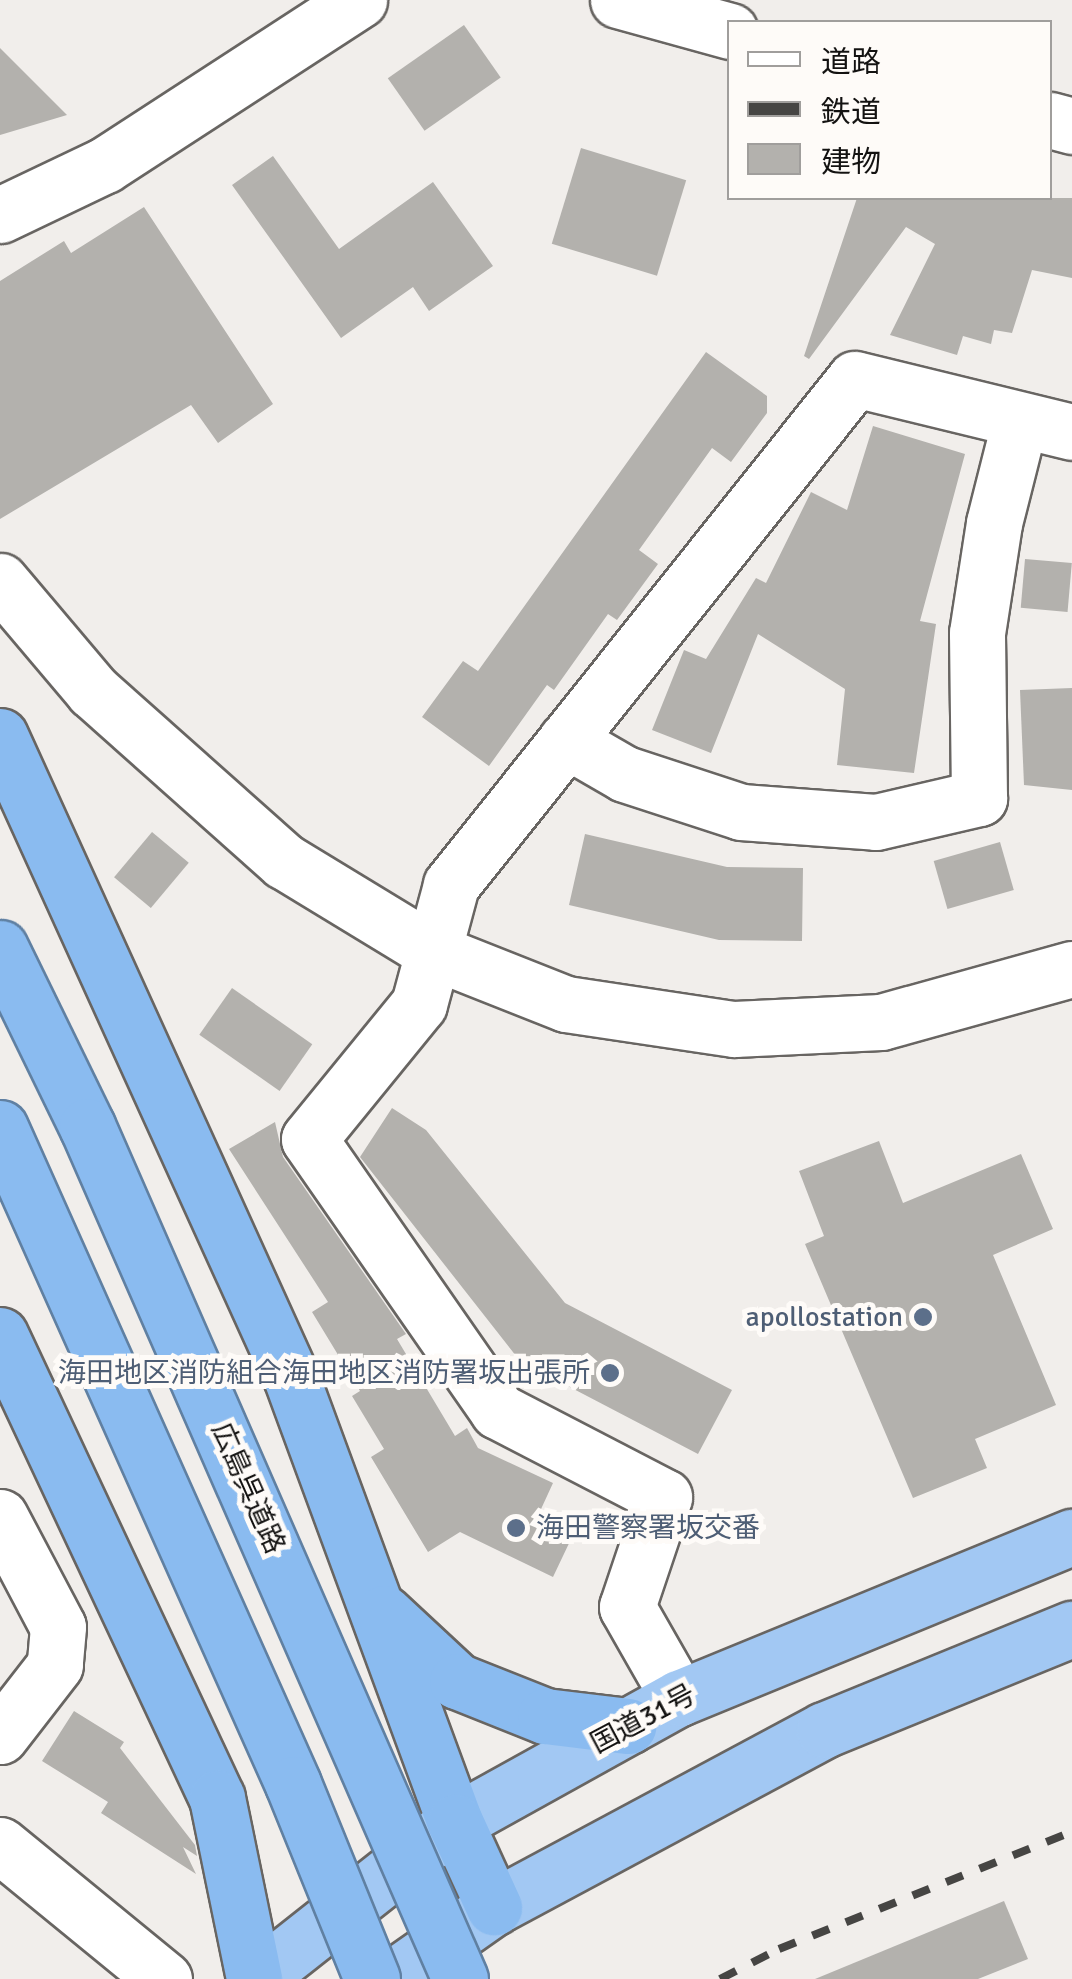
<!DOCTYPE html>
<meta charset="utf-8">
<style>
body{margin:0}
#map{position:relative;width:1072px;height:1979px;overflow:hidden;background:#f1eeeb;font-family:Signika,"Noto Sans JP",sans-serif}
div>[style]{position:absolute}
[style*='--x']{left:calc(var(--x)*1px);top:calc(var(--y)*1px);width:calc(var(--w)*1px);rotate:calc(var(--a)*1deg)}
.building>*{inset:0;background:#b3b1ad;transform-origin:0 0}
.roads{filter:drop-shadow(2px 0 #686562) drop-shadow(-2px 0 #686562) drop-shadow(0 2px #686562) drop-shadow(0 -2px #686562)}
.minor>*{height:55px;margin:-27.5px;padding:0 27.5px;transform-origin:27.5px;border-radius:27.5px;background:#fff}
.tertiary>*{height:55px;margin:-27.5px;padding:0 27.5px;transform-origin:27.5px;border-radius:27.5px;background:#fff}
.trunk>*{height:55px;margin:-27.5px;padding:0 27.5px;transform-origin:27.5px;border-radius:27.5px;background:#a2c8f3}
.motorway>*{height:55px;margin:-27.5px;padding:0 27.5px;transform-origin:27.5px;border-radius:27.5px;background:#8abbf0}
.rail>*{height:8px;margin-top:-4px;transform-origin:0;background:repeating-linear-gradient(90deg,#464543 0 18px,transparent 0 36px)}
.bridges{filter:drop-shadow(2px 0 #6080a2) drop-shadow(-2px 0 #6080a2) drop-shadow(0 2px #6080a2) drop-shadow(0 -2px #6080a2)}
.motorway-bridge>*{height:55px;margin:-27.5px;padding:0 27.5px;transform-origin:27.5px;border-radius:27.5px;background:#8abbf0}
.dots>*{width:28px;height:28px;translate:-50% -50%;box-sizing:border-box;border:5px solid #fefbf8;border-radius:50%}
span{translate:-50% -50%;white-space:nowrap;text-align:center;line-height:1.15;-webkit-text-stroke:10px #fefbf8;paint-order:stroke}
.service-label{font-size:28px;color:#4e5e75}
.right{translate:-100% -50%;text-align:right}
.left{translate:0 -50%;text-align:left}
.street-label{font-size:28px;color:#131211}
.legend{position:absolute;left:727px;top:20px;width:325px;height:180px;box-sizing:border-box;background:#fefbf8;border:2px solid #a09e9c;margin:0;padding:12px 18px;list-style:none;font-size:30px;color:#131211}
.legend li{display:flex;align-items:center;gap:20px;height:50px}
.legend b{width:50px;border:2px solid #a09e9c}
</style>
<div id="map">
<div class="building">
<i style="left:464px;top:25px;width:64px;height:93px;rotate:55deg"></i>
<i style="clip-path:polygon(0 48px,67px 115px,0 135px)"></i>
<i style="left:581px;top:148px;width:110px;height:100px;rotate:17deg"></i>
<i style="clip-path:polygon(273px 156px,339px 249px,433px 182px,493px 266px,429px 311px,413px 287px,341px 338px,232px 185px)"></i>
<i style="clip-path:polygon(857px 198px,1072px 198px,1072px 278px,1032px 270px,1012px 333px,994px 330px,991px 344px,963px 336px,957px 355px,890px 335px,935px 244px,906px 227px,809px 359px,804px 356px)"></i>
<i style="clip-path:polygon(144px 207px,273px 404px,218px 443px,191px 405px,0 519px,0 281px,64px 241px,71px 253px)"></i>
<i style="clip-path:polygon(706px 352px,767px 396px,767px 413px,731px 462px,712px 448px,639px 550px,658px 564px,617px 620px,608px 614px,554px 690px,547px 685px,489px 766px,422px 717px,463px 661px,478px 671px)"></i>
<i style="clip-path:polygon(873px 426px,965px 454px,920px 621px,936px 624px,914px 773px,837px 765px,845px 689px,758px 634px,711px 753px,652px 730px,684px 650px,706px 659px,756px 578px,766px 583px,811px 492px,847px 510px)"></i>
<i style="left:1025px;top:559px;width:47px;height:49px;rotate:5deg"></i>
<i style="clip-path:polygon(1072px 688px,1072px 790px,1024px 785px,1020px 690px)"></i>
<i style="left:152px;top:832px;width:48px;height:59px;rotate:40deg"></i>
<i style="clip-path:polygon(585px 834px,727px 867px,803px 868px,802px 941px,719px 940px,569px 905px)"></i>
<i style="left:1000px;top:842px;width:50px;height:69px;rotate:74deg"></i>
<i style="left:232px;top:988px;width:98px;height:57px;rotate:35deg"></i>
<i style="clip-path:polygon(392px 1108px,426px 1130px,565px 1303px,732px 1390px,698px 1454px,520px 1361px,360px 1157px)"></i>
<i style="clip-path:polygon(275px 1122px,283px 1157px,406px 1334px,397px 1339px,455px 1436px,467px 1428px,478px 1448px,553px 1483px,536px 1520px,572px 1537px,553px 1577px,460px 1532px,428px 1552px,371px 1457px,384px 1449px,352px 1396px,360px 1391px,312px 1312px,328px 1302px,229px 1149px)"></i>
<i style="clip-path:polygon(879px 1141px,903px 1203px,1021px 1154px,1053px 1229px,993px 1255px,1056px 1405px,975px 1439px,987px 1468px,913px 1498px,805px 1244px,824px 1236px,799px 1171px)"></i>
<i style="clip-path:polygon(74px 1711px,124px 1742px,120px 1748px,195px 1845px,197px 1856px,183px 1847px,196px 1874px,101px 1813px,108px 1802px,42px 1761px)"></i>
<i style="clip-path:polygon(1004px 1901px,1028px 1959px,978px 1979px,815px 1979px)"></i>
</div>
<div class="roads">
<div class="minor">
<i style="--x:618;--y:0;--w:116;--a:15.5"></i>
<i style="--x:1050;--y:120;--w:23;--a:15"></i>
<i style="--x:566;--y:740;--w:68;--a:30"></i>
<i style="--x:625;--y:774;--w:122;--a:18.1"></i>
<i style="--x:741;--y:812;--w:135;--a:4.2"></i>
<i style="--x:876;--y:822;--w:106;--a:-13.1"></i>
<i style="--x:979;--y:798;--w:165;--a:-90.7"></i>
<i style="--x:977;--y:633;--w:111;--a:-81.2"></i>
<i style="--x:994;--y:523;--w:106;--a:-75.8"></i>
<i style="--x:0;--y:1517;--w:124;--a:62.2"></i>
<i style="--x:58;--y:1627;--w:38;--a:95"></i>
<i style="--x:55;--y:1665;--w:90;--a:127.8"></i>
<i style="--x:679;--y:1698;--w:105;--a:-119.7"></i>
<i style="--x:627;--y:1607;--w:116;--a:-71.4"></i>
<i style="--x:664;--y:1497;--w:187;--a:-152.6"></i>
<i style="--x:498;--y:1411;--w:331;--a:-124.8"></i>
<i style="--x:309;--y:1139;--w:174;--a:-50.8"></i>
<i style="--x:419;--y:1004;--w:123;--a:-74.9"></i>
<i style="--x:451;--y:885;--w:647;--a:-51.4"></i>
<i style="--x:855;--y:379;--w:223;--a:13.7"></i>
<i style="--x:0;--y:1845;--w:212;--a:39.3"></i>
</div>
<div class="tertiary">
<i style="--x:0;--y:215;--w:116;--a:-25.5"></i>
<i style="--x:105;--y:165;--w:303;--a:-33"></i>
<i style="--x:0;--y:581;--w:144;--a:49.8"></i>
<i style="--x:93;--y:691;--w:256;--a:41.7"></i>
<i style="--x:284;--y:861;--w:173;--a:31.3"></i>
<i style="--x:432;--y:951;--w:144;--a:21.6"></i>
<i style="--x:566;--y:1004;--w:170;--a:8.5"></i>
<i style="--x:734;--y:1029;--w:147;--a:-2.7"></i>
<i style="--x:881;--y:1022;--w:198;--a:-15.5"></i>
</div>
<div class="trunk">
<i style="--x:256;--y:1979;--w:253;--a:-38.3"></i>
<i style="--x:455;--y:1822;--w:256;--a:-29"></i>
<i style="--x:679;--y:1698;--w:425;--a:-22.3"></i>
<i style="--x:391;--y:1979;--w:126;--a:-35"></i>
<i style="--x:494;--y:1907;--w:374;--a:-28.2"></i>
<i style="--x:824;--y:1730;--w:268;--a:-22.2"></i>
</div>
<div class="motorway">
<i style="--x:0;--y:736;--w:704;--a:65.58"></i>
<i style="--x:291;--y:1377;--w:474;--a:69.8"></i>
<i style="--x:455;--y:1822;--w:94;--a:65.4"></i>
<i style="--x:0;--y:1335;--w:511;--a:64.89"></i>
<i style="--x:217;--y:1798;--w:185;--a:78.4"></i>
<i style="--x:384;--y:1613;--w:100;--a:43"></i>
<i style="--x:457;--y:1681;--w:95;--a:21.7"></i>
<i style="--x:545;--y:1716;--w:84;--a:6.9"></i>
</div>
</div>
<div class="rail">
<i style="--x:720;--y:1979;--w:66;--a:-27"></i>
<i style="--x:779;--y:1949;--w:315;--a:-21.8"></i>
</div>
<div class="bridges">
<div class="motorway-bridge">
<i style="--x:0;--y:948;--w:198;--a:64"></i>
<i style="--x:87;--y:1126;--w:931;--a:66.38"></i>
<i style="--x:0;--y:1128;--w:718;--a:65.93"></i>
<i style="--x:293;--y:1784;--w:210;--a:67.9"></i>
</div>
</div>
<div class="dots">
<i style="left:923px;top:1317px;background:#5c6f8a"></i>
<i style="left:610px;top:1373px;background:#5c6f8a"></i>
<i style="left:516px;top:1528px;background:#5c6f8a"></i>
</div>
<div class="service-label">
<span class="right" style="left:903px;top:1317px">apollostation</span>
<span class="right" style="left:590px;top:1373px">海田地区消防組合海田地区消防署坂出張所</span>
<span class="left" style="left:536px;top:1528px">海田警察署坂交番</span>
</div>
<div class="street-label">
<span style="left:248px;top:1488px;rotate:66deg">広島呉道路</span>
<span style="left:643px;top:1719px;rotate:-28deg">国道31号</span>
</div>
<ul class="legend">
<li><b style="height:12px;background:#fff"></b>道路</li>
<li><b style="height:12px;background:#464543"></b>鉄道</li>
<li><b style="height:28px;background:#b3b1ad"></b>建物</li>
</ul>
</div>
